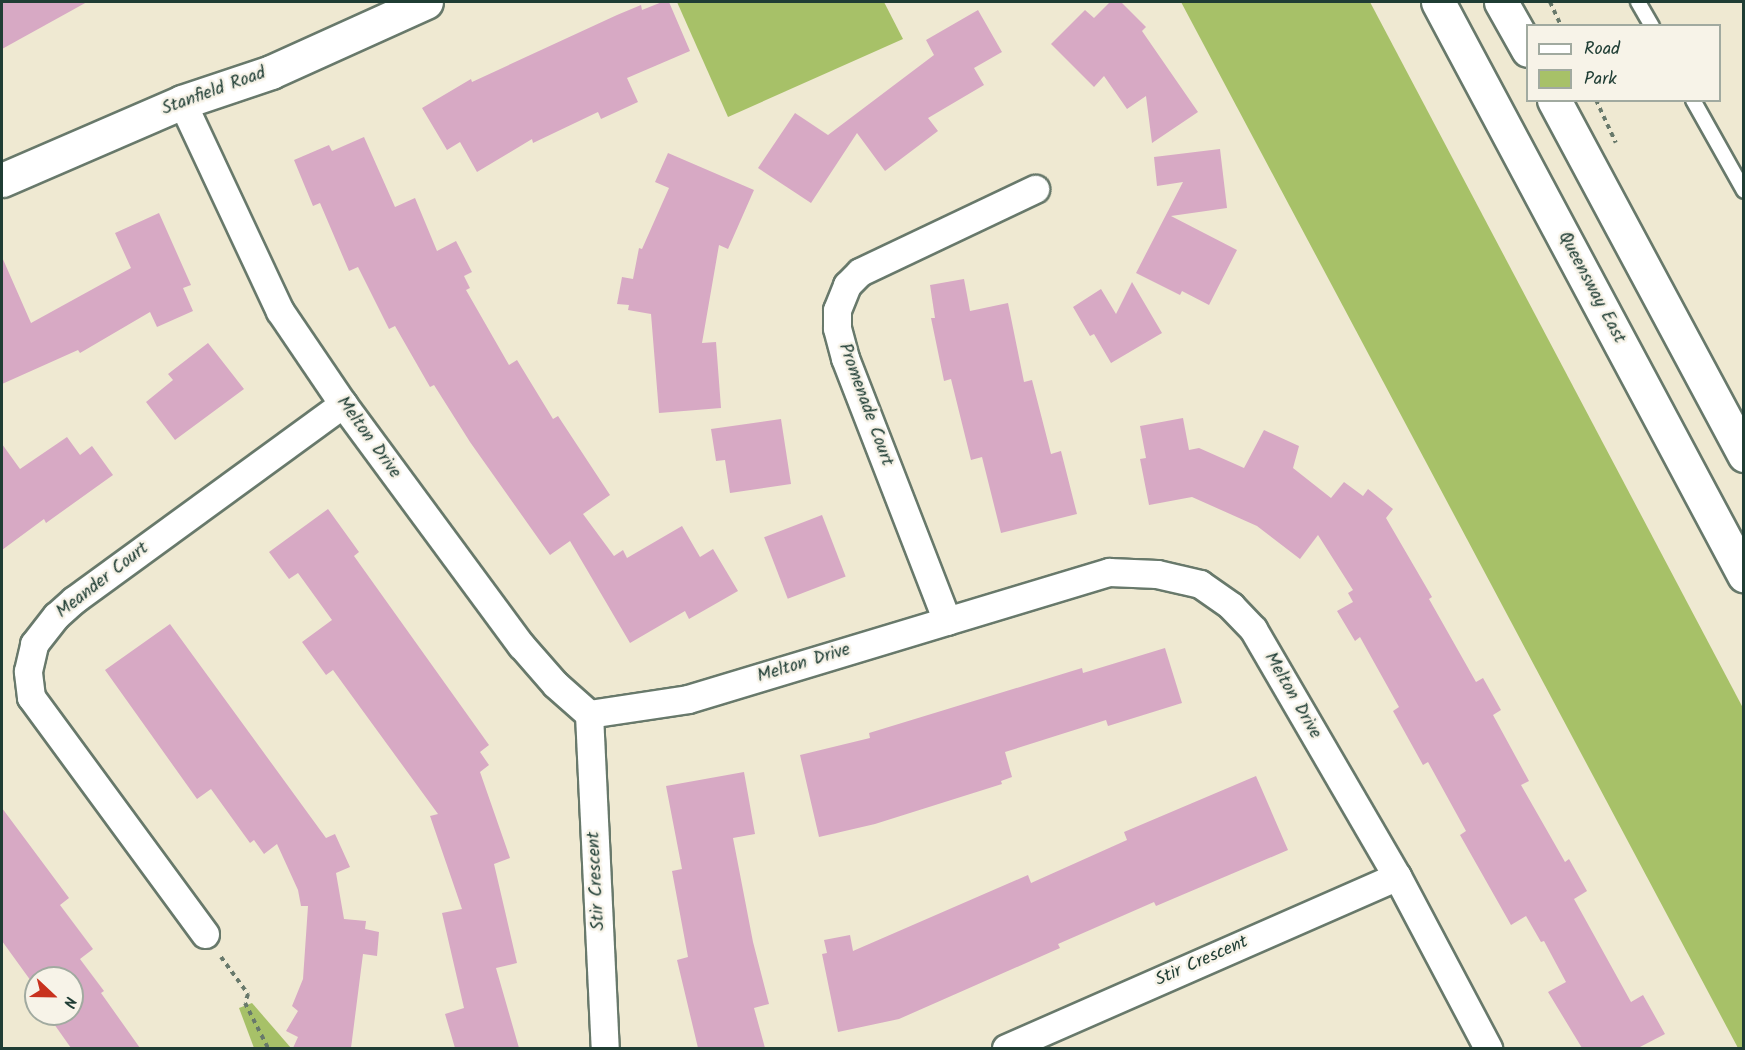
<!DOCTYPE html>
<style>
body{margin:0}
#map{position:relative;width:1745px;height:1050px;overflow:hidden;background:#efe9d2;font-family:Kalam,sans-serif}
div>[style]{position:absolute}
[style*='--x']{left:calc(var(--x)*1px);top:calc(var(--y)*1px);width:calc(var(--w)*1px);rotate:calc(var(--a)*1deg)}
.green>*{inset:0;background:#a7c168}
.building>*{inset:0;background:#d7a9c4;transform-origin:0 0}
.path>*{height:4px;margin-top:-2px;transform-origin:0;background:repeating-linear-gradient(90deg,#68796b 0 4.5px,transparent 0 9px)}
.roads{filter:drop-shadow(2px 0 #68796b) drop-shadow(-2px 0 #68796b) drop-shadow(0 2px #68796b) drop-shadow(0 -2px #68796b)}
.service>*{height:14px;margin:-7px;padding:0 7px;transform-origin:7px;border-radius:7px;background:#fff}
.minor>*{height:27px;margin:-13.5px;padding:0 13.5px;transform-origin:13.5px;border-radius:13.5px;background:#fff}
.tertiary>*{height:33px;margin:-16.5px;padding:0 16.5px;transform-origin:16.5px;border-radius:16.5px;background:#fff}
.secondary>*{height:33px;margin:-16.5px;padding:0 16.5px;transform-origin:16.5px;border-radius:16.5px;background:#fff}
span{translate:-50% -50%;white-space:nowrap;text-align:center;line-height:1.15;-webkit-text-stroke:5px #f7f3e8;paint-order:stroke}
.street-label{font-size:18px;color:#1f3d34}
.frame{position:absolute;inset:0;border:3px solid #1f3d34;pointer-events:none}
.legend{position:absolute;left:1526px;top:24px;width:195px;height:78px;box-sizing:border-box;background:#f7f3e8;border:2px solid #a1aaa0;margin:0;padding:8px 10px;list-style:none;font-size:18px;color:#1f3d34}
.legend li{display:flex;align-items:center;gap:12px;height:30px}
.legend b{width:30px;border:2px solid #a1aaa0}
.north{position:absolute;left:24px;top:966px;width:60px;height:60px;box-sizing:border-box;background:#f7f3e8;border:2px solid #a1aaa0;border-radius:50%;rotate:112deg;font-size:16px;font-weight:700;line-height:24px;text-align:center;color:#1f3d34}
.north::after{content:'';display:block;margin:auto;width:21px;height:27px;background:#c8321e;clip-path:polygon(50% 0,100% 100%,50% 72%,0 100%)}
</style>
<div id="map">
<div class="green">
<i style="clip-path:polygon(677px 2px,884px 2px,903px 39px,728px 117px)"></i>
<i style="clip-path:polygon(1181px 2px,1370px 2px,1743px 708px,1743px 1048px,1738px 1048px)"></i>
<i style="clip-path:polygon(252px 1003px,291px 1048px,254px 1048px,239px 1008px)"></i>
</div>
<div class="building">
<i style="clip-path:polygon(2px 2px,87px 2px,2px 49px)"></i>
<i style="clip-path:polygon(662px 2px,669px 2px,690px 51px,627px 78px,638px 102px,601px 119px,598px 112px,533px 143px,532px 139px,477px 172px,460px 142px,447px 150px,422px 108px,471px 79px,472px 82px,617px 15px,641px 5px,642px 10px)"></i>
<i style="clip-path:polygon(1110px 2px,1121px 2px,1146px 27px,1142px 31px,1198px 112px,1152px 143px,1146px 96px,1127px 109px,1104px 76px,1094px 87px,1051px 44px,1085px 10px,1094px 18px)"></i>
<i style="clip-path:polygon(978px 10px,1002px 52px,974px 68px,984px 85px,928px 118px,938px 131px,885px 171px,857px 133px,811px 203px,758px 168px,795px 113px,828px 135px,934px 55px,926px 40px)"></i>
<i style="clip-path:polygon(364px 137px,395px 207px,415px 198px,437px 251px,456px 241px,472px 272px,464px 276px,470px 288px,466px 290px,509px 365px,517px 360px,553px 419px,558px 416px,610px 495px,583px 514px,614px 556px,623px 550px,627px 558px,682px 526px,700px 557px,713px 549px,738px 591px,689px 619px,685px 611px,630px 643px,570px 541px,550px 555px,470px 442px,434px 385px,430px 387px,395px 326px,389px 329px,358px 267px,349px 271px,320px 203px,313px 206px,294px 160px,329px 145px,332px 151px)"></i>
<i style="clip-path:polygon(1220px 149px,1227px 208px,1171px 216px,1237px 250px,1209px 305px,1182px 291px,1180px 295px,1136px 273px,1183px 182px,1157px 186px,1154px 157px)"></i>
<i style="clip-path:polygon(668px 153px,754px 190px,728px 249px,719px 245px,702px 343px,716px 342px,721px 408px,659px 413px,651px 314px,628px 310px,629px 305px,617px 304px,622px 277px,633px 279px,639px 248px,642px 249px,669px 188px,655px 182px)"></i>
<i style="clip-path:polygon(159px 213px,191px 285px,183px 288px,193px 311px,157px 327px,150px 312px,80px 353px,78px 350px,2px 384px,2px 257px,31px 323px,131px 268px,115px 233px)"></i>
<i style="clip-path:polygon(964px 279px,970px 311px,1008px 303px,1024px 382px,1032px 380px,1051px 454px,1061px 451px,1077px 514px,1001px 533px,982px 457px,971px 460px,951px 379px,944px 381px,931px 318px,935px 318px,930px 285px)"></i>
<i style="clip-path:polygon(1132px 282px,1162px 333px,1111px 363px,1094px 334px,1090px 336px,1073px 307px,1101px 289px,1116px 314px)"></i>
<i style="clip-path:polygon(208px 343px,244px 389px,175px 440px,146px 402px,173px 380px,168px 374px)"></i>
<i style="clip-path:polygon(1183px 418px,1189px 450px,1199px 448px,1244px 468px,1264px 430px,1299px 446px,1293px 468px,1331px 498px,1344px 482px,1363px 496px,1368px 489px,1393px 509px,1386px 518px,1432px 597px,1429px 599px,1476px 682px,1483px 678px,1501px 710px,1493px 715px,1529px 781px,1521px 785px,1565px 862px,1569px 859px,1587px 891px,1574px 899px,1631px 1002px,1643px 995px,1665px 1034px,1638px 1048px,1582px 1048px,1548px 992px,1566px 982px,1544px 941px,1541px 942px,1526px 916px,1511px 925px,1460px 835px,1466px 831px,1428px 762px,1423px 765px,1393px 711px,1399px 707px,1360px 637px,1355px 641px,1337px 611px,1353px 602px,1348px 593px,1353px 590px,1318px 535px,1300px 559px,1257px 526px,1192px 497px,1149px 505px,1140px 459px,1146px 458px,1140px 426px)"></i>
<i style="clip-path:polygon(781px 419px,791px 484px,730px 493px,725px 460px,716px 461px,711px 429px)"></i>
<i style="clip-path:polygon(67px 437px,80px 455px,92px 446px,113px 475px,46px 523px,44px 519px,2px 550px,2px 444px,20px 469px)"></i>
<i style="clip-path:polygon(328px 509px,359px 552px,354px 556px,489px 745px,480px 752px,489px 765px,480px 772px,510px 858px,494px 864px,517px 963px,496px 968px,519px 1048px,455px 1048px,445px 1014px,464px 1008px,442px 913px,462px 909px,430px 816px,438px 814px,333px 670px,326px 675px,302px 642px,332px 620px,298px 573px,289px 579px,269px 552px)"></i>
<i style="left:822px;top:515px;width:66px;height:62px;rotate:69deg"></i>
<i style="clip-path:polygon(170px 624px,326px 838px,335px 834px,350px 867px,336px 873px,344px 919px,366px 921px,365px 929px,379px 932px,377px 956px,363px 954px,351px 1048px,293px 1048px,298px 1037px,286px 1031px,298px 1011px,292px 1006px,303px 979px,308px 906px,301px 906px,298px 890px,277px 844px,264px 854px,254px 840px,250px 843px,211px 789px,197px 799px,105px 670px)"></i>
<i style="clip-path:polygon(1165px 648px,1182px 703px,1108px 726px,1106px 720px,1005px 752px,1012px 777px,1001px 781px,1002px 784px,875px 824px,819px 837px,800px 755px,870px 738px,869px 733px,1082px 668px,1083px 673px)"></i>
<i style="clip-path:polygon(744px 772px,755px 834px,733px 838px,753px 942px,769px 1004px,754px 1008px,765px 1048px,698px 1048px,677px 960px,688px 957px,672px 871px,682px 869px,666px 786px)"></i>
<i style="clip-path:polygon(1256px 776px,1288px 850px,1156px 906px,1154px 902px,1058px 944px,1060px 948px,899px 1019px,838px 1032px,822px 954px,827px 953px,824px 940px,850px 935px,853px 951px,1028px 875px,1031px 883px,1127px 840px,1124px 832px)"></i>
<i style="clip-path:polygon(2px 808px,69px 898px,60px 905px,93px 949px,80px 959px,104px 991px,101px 993px,140px 1048px,71px 1048px,47px 1014px,72px 1014px,72px 978px,36px 978px,36px 988px,2px 941px)"></i>
</div>
<div class="path">
<i style="--x:1550;--y:2;--w:26;--a:65"></i>
<i style="--x:1596;--y:100;--w:47;--a:65.1"></i>
<i style="--x:221;--y:957;--w:46;--a:53.9"></i>
<i style="--x:248;--y:994;--w:9;--a:108"></i>
<i style="--x:245;--y:1003;--w:51;--a:62.9"></i>
</div>
<div class="roads">
<div class="service">
<i style="--x:1638;--y:2;--w:28;--a:60"></i>
<i style="--x:1693;--y:100;--w:104;--a:60.7"></i>
</div>
<div class="minor">
<i style="--x:182;--y:102;--w:231;--a:64.9"></i>
<i style="--x:280;--y:311;--w:112;--a:55.9"></i>
<i style="--x:343;--y:404;--w:300;--a:53.6"></i>
<i style="--x:521;--y:645;--w:52;--a:48.9"></i>
<i style="--x:555;--y:684;--w:45;--a:41.4"></i>
<i style="--x:589;--y:714;--w:100;--a:-8.6"></i>
<i style="--x:688;--y:699;--w:440;--a:-16.8"></i>
<i style="--x:1109;--y:572;--w:48;--a:2.4"></i>
<i style="--x:1157;--y:574;--w:44;--a:13.1"></i>
<i style="--x:1200;--y:584;--w:38;--a:35"></i>
<i style="--x:1231;--y:606;--w:32;--a:46"></i>
<i style="--x:1253;--y:629;--w:286;--a:59.8"></i>
<i style="--x:1397;--y:876;--w:195;--a:62.1"></i>
<i style="--x:947;--y:621;--w:282;--a:-111.2"></i>
<i style="--x:845;--y:358;--w:31;--a:-105"></i>
<i style="--x:837;--y:328;--w:18;--a:-90"></i>
<i style="--x:837;--y:310;--w:27;--a:-68"></i>
<i style="--x:847;--y:285;--w:18;--a:-45"></i>
<i style="--x:860;--y:272;--w:194;--a:-25.4"></i>
<i style="--x:589;--y:714;--w:334;--a:87.3"></i>
<i style="--x:205;--y:934;--w:294;--a:-126.3"></i>
<i style="--x:31;--y:697;--w:26;--a:-97"></i>
<i style="--x:28;--y:671;--w:28;--a:-77"></i>
<i style="--x:34;--y:644;--w:36;--a:-52"></i>
<i style="--x:56;--y:616;--w:24;--a:-42"></i>
<i style="--x:74;--y:600;--w:333;--a:-36.1"></i>
<i style="--x:1006;--y:1048;--w:427;--a:-23.7"></i>
</div>
<div class="tertiary">
<i style="--x:2;--y:180;--w:196;--a:-23.4"></i>
<i style="--x:182;--y:102;--w:94;--a:-18.6"></i>
<i style="--x:271;--y:72;--w:170;--a:-24.3"></i>
</div>
<div class="secondary">
<i style="--x:1438;--y:2;--w:650;--a:61.9"></i>
<i style="--x:1501;--y:2;--w:55;--a:60.6"></i>
<i style="--x:1554;--y:100;--w:403;--a:61.8"></i>
</div>
</div>
<div class="street-label">
<span style="left:214px;top:92px;rotate:-20deg">Stanfield Road</span>
<span style="left:1591px;top:288px;rotate:62deg">Queensway East</span>
<span style="left:865px;top:405px;rotate:70deg">Promenade Court</span>
<span style="left:368px;top:438px;rotate:54deg">Melton Drive</span>
<span style="left:103px;top:581px;rotate:-38deg">Meander Court</span>
<span style="left:804px;top:664px;rotate:-17deg">Melton Drive</span>
<span style="left:1292px;top:696px;rotate:60deg">Melton Drive</span>
<span style="left:597px;top:881px;rotate:-93deg">Stir Crescent</span>
<span style="left:1202px;top:962px;rotate:-24deg">Stir Crescent</span>
</div>
<div class="frame"></div>
<ul class="legend">
<li><b style="height:8px;background:#fff"></b>Road</li>
<li><b style="height:16px;background:#a7c168"></b>Park</li>
</ul>
<div class="north">N</div>
</div>
